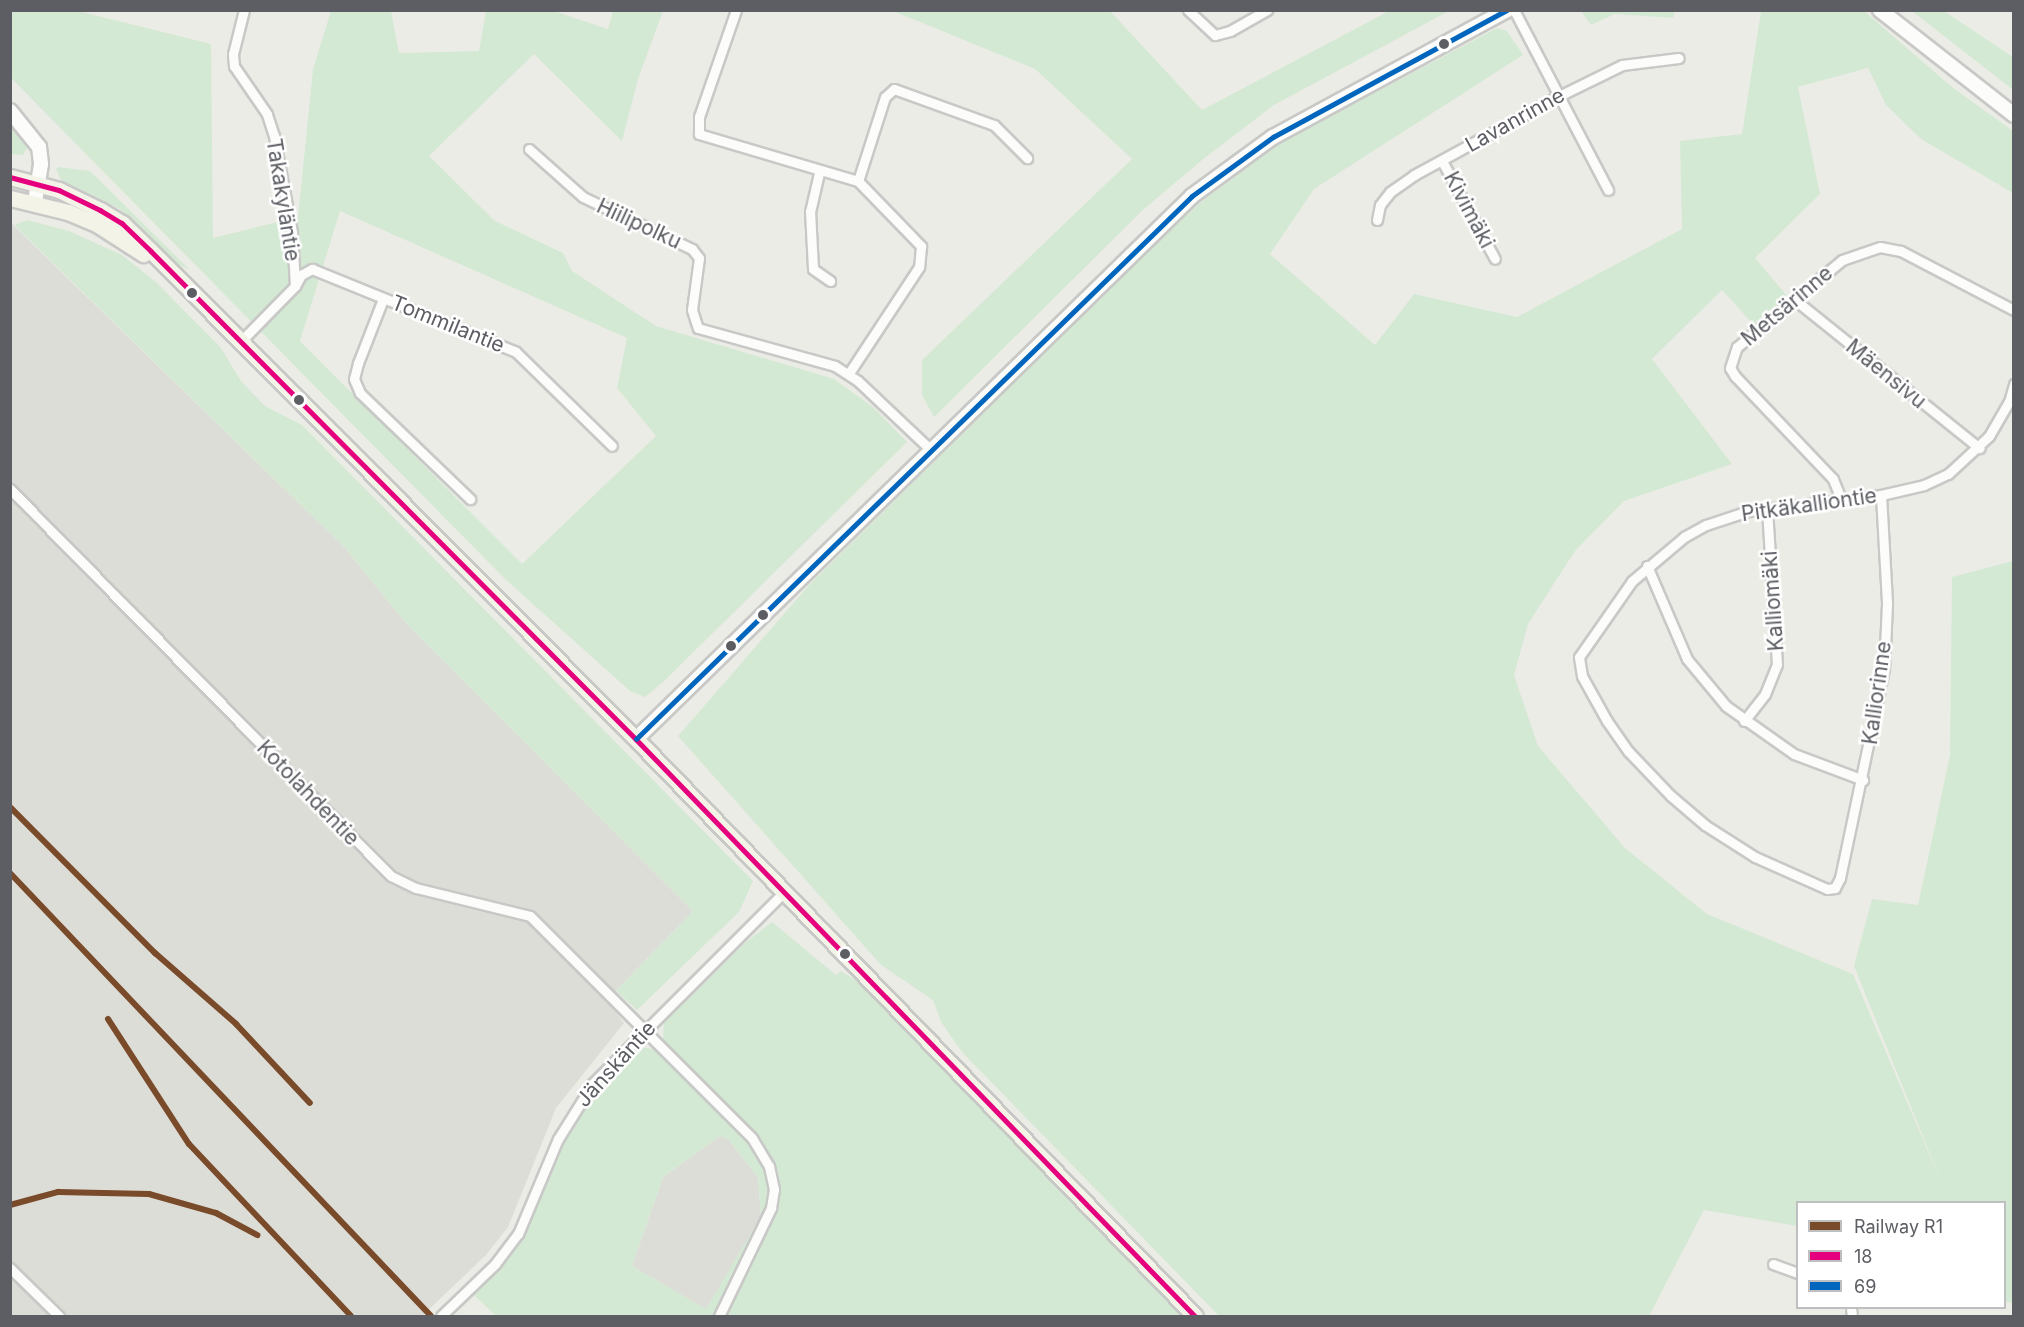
<!DOCTYPE html>
<meta charset="utf-8">
<style>
body{margin:0}
#map{position:relative;width:2024px;height:1327px;overflow:hidden;background:#ecece6;font-family:Inter,sans-serif}
div>[style]{position:absolute}
[style*='--x']{left:calc(var(--x)*1px);top:calc(var(--y)*1px);width:calc(var(--w)*1px);rotate:calc(var(--a)*1deg)}
.industrial>*{inset:0;background:#ddddd7}
.green>*{inset:0;background:#d4e9d4}
.roads{filter:drop-shadow(2px 0 #c8c9c7) drop-shadow(-2px 0 #c8c9c7) drop-shadow(0 2px #c8c9c7) drop-shadow(0 -2px #c8c9c7)}
.street>*{height:9px;margin:-4.5px;padding:0 4.5px;transform-origin:4.5px;border-radius:4.5px;background:#fcfcfb}
.secondary>*{height:14px;margin:-7px;padding:0 7px;transform-origin:7px;border-radius:7px;background:#fcfcfb}
.primary>*{height:15px;margin:-7.5px;padding:0 7.5px;transform-origin:7.5px;border-radius:7.5px;background:#f3f3e8}
.bus-1>*{height:4.5px;margin:-2.25px;padding:0 2.25px;transform-origin:2.25px;border-radius:2.25px;background:#e5007d}
.bus-2>*{height:4.5px;margin:-2.25px;padding:0 2.25px;transform-origin:2.25px;border-radius:2.25px;background:#0065bd}
.rail-1>*{height:6px;margin:-3px;padding:0 3px;transform-origin:3px;border-radius:3px;background:#7a4b2a}
.dots>*{width:16px;height:16px;translate:-50% -50%;box-sizing:border-box;border:3px solid #fff;border-radius:50%}
span{translate:-50% -50%;white-space:nowrap;text-align:center;line-height:1.15;-webkit-text-stroke:5px #fff;paint-order:stroke}
.street-label{font-size:21px;color:#5c5e64}
.frame{position:absolute;inset:0;border:12px solid #5c5e64;pointer-events:none}
.legend{position:absolute;left:1796px;top:1201px;width:210px;height:108px;box-sizing:border-box;background:#fff;border:2px solid #bebfc1;margin:0;padding:8px 10px;list-style:none;font-size:18px;color:#5c5e64}
.legend li{display:flex;align-items:center;gap:12px;height:30px}
.legend b{width:30px;border:2px solid #bebfc1}
</style>
<div id="map">
<div class="industrial">
<i style="clip-path:polygon(10px 222px,345px 548px,405px 622px,693px 911px,607px 1000px,624px 1023px,556px 1108px,508px 1227px,486px 1255px,422px 1316px,11px 1316px)"></i>
<i style="clip-path:polygon(720px 1136px,728px 1139px,758px 1177px,761px 1216px,707px 1310px,632px 1266px,663px 1177px)"></i>
</div>
<div class="green">
<i style="clip-path:polygon(evenodd,10px 11px,78px 11px,211px 44px,213px 238px,298px 217px,313px 69px,331px 11px,391px 11px,399px 53px,479px 51px,486px 11px,554px 11px,608px 29px,613px 11px,663px 11px,638px 79px,622px 141px,534px 54px,429px 156px,495px 221px,563px 253px,572px 271px,656px 326px,834px 379px,873px 407px,907px 442px,664px 681px,645px 697px,630px 691px,505px 579px,11px 78px,10px 11px,340px 211px,627px 338px,617px 388px,656px 436px,522px 564px,300px 341px,340px 211px)"></i>
<i style="clip-path:polygon(893px 11px,1110px 11px,1202px 110px,1389px 11px,1449px 11px,1274px 105px,1202px 160px,1143px 210px,934px 417px,922px 395px,922px 360px,1132px 159px,1035px 69px)"></i>
<i style="clip-path:polygon(1581px 11px,1675px 11px,1673px 18px,1615px 14px,1591px 25px)"></i>
<i style="clip-path:polygon(1761px 11px,1864px 11px,1952px 87px,2013px 131px,2013px 193px,1921px 139px,1886px 105px,1868px 68px,1798px 87px,1820px 194px,1755px 258px,1787px 296px,1753px 324px,1722px 290px,1652px 359px,1732px 464px,1624px 501px,1575px 551px,1528px 624px,1514px 675px,1538px 746px,1625px 848px,1707px 914px,1853px 974px,1944px 1189px,1854px 966px,1872px 899px,1918px 905px,1950px 755px,1952px 577px,2013px 561px,2013px 1303px,2005px 1302px,2004px 1202px,1798px 1202px,1797px 1226px,1704px 1210px,1649px 1316px,1219px 1316px,962px 1052px,941px 1022px,933px 1000px,881px 965px,678px 736px,810px 584px,1149px 250px,1201px 202px,1282px 142px,1497px 28px,1507px 31px,1523px 55px,1314px 189px,1270px 254px,1375px 345px,1414px 294px,1517px 317px,1682px 229px,1680px 141px,1742px 134px)"></i>
<i style="clip-path:polygon(1912px 11px,1944px 11px,2013px 57px,2013px 90px)"></i>
<i style="clip-path:polygon(10px 120px,29px 145px,23px 155px,11px 154px)"></i>
<i style="clip-path:polygon(59px 167px,90px 171px,190px 270px,175px 263px,120px 209px,61px 180px,56px 169px)"></i>
<i style="clip-path:polygon(27px 220px,69px 231px,122px 255px,156px 282px,221px 348px,241px 381px,265px 406px,302px 425px,753px 881px,739px 912px,637px 1010px,616px 991px,693px 911px,405px 622px,345px 548px,14px 225px)"></i>
<i style="clip-path:polygon(evenodd,772px 922px,836px 975px,841px 971px,857px 981px,1185px 1316px,496px 1316px,474px 1295px,522px 1237px,562px 1144px,589px 1098px,637px 1047px,655px 1049px,663px 1041px,664px 1018px,723px 960px,772px 922px,720px 1136px,728px 1139px,758px 1177px,761px 1216px,706px 1309px,632px 1266px,663px 1177px,720px 1136px)"></i>
</div>
<div class="roads">
<div class="street">
<i style="--x:736;--y:10;--w:113;--a:109.1"></i>
<i style="--x:699;--y:117;--w:17;--a:90"></i>
<i style="--x:699;--y:134;--w:166;--a:16.5"></i>
<i style="--x:858;--y:181;--w:91;--a:45.9"></i>
<i style="--x:921;--y:246;--w:21;--a:95"></i>
<i style="--x:919;--y:267;--w:127;--a:123.4"></i>
<i style="--x:1188;--y:10;--w:37;--a:43"></i>
<i style="--x:1215;--y:35;--w:16;--a:-15"></i>
<i style="--x:1230;--y:31;--w:43;--a:-29.6"></i>
<i style="--x:1514;--y:10;--w:203;--a:62.4"></i>
<i style="--x:529;--y:149;--w:72;--a:41.6"></i>
<i style="--x:583;--y:197;--w:121;--a:25.5"></i>
<i style="--x:692;--y:249;--w:11;--a:52"></i>
<i style="--x:699;--y:258;--w:52;--a:97.7"></i>
<i style="--x:692;--y:310;--w:19;--a:72"></i>
<i style="--x:698;--y:328;--w:142;--a:15.5"></i>
<i style="--x:835;--y:366;--w:27;--a:33"></i>
<i style="--x:858;--y:381;--w:100;--a:43.4"></i>
<i style="--x:1442;--y:161;--w:111;--a:61.6"></i>
<i style="--x:819;--y:173;--w:39;--a:103"></i>
<i style="--x:810;--y:211;--w:58;--a:87"></i>
<i style="--x:813;--y:269;--w:21;--a:35"></i>
<i style="--x:858;--y:181;--w:88;--a:-72.2"></i>
<i style="--x:885;--y:97;--w:12;--a:-42"></i>
<i style="--x:894;--y:89;--w:106;--a:19.8"></i>
<i style="--x:994;--y:125;--w:47;--a:45"></i>
<i style="--x:1377;--y:220;--w:15;--a:-79"></i>
<i style="--x:1380;--y:205;--w:16;--a:-52"></i>
<i style="--x:1390;--y:192;--w:29;--a:-35"></i>
<i style="--x:1414;--y:175;--w:165;--a:-28.6"></i>
<i style="--x:1559;--y:96;--w:70;--a:-26.2"></i>
<i style="--x:1622;--y:65;--w:57;--a:-7"></i>
<i style="--x:295;--y:286;--w:13;--a:-61"></i>
<i style="--x:301;--y:275;--w:13;--a:-29"></i>
<i style="--x:312;--y:269;--w:220;--a:22.1"></i>
<i style="--x:516;--y:352;--w:134;--a:44.4"></i>
<i style="--x:383;--y:299;--w:69;--a:111.3"></i>
<i style="--x:358;--y:363;--w:16;--a:104"></i>
<i style="--x:354;--y:379;--w:15;--a:67"></i>
<i style="--x:360;--y:393;--w:153;--a:43.9"></i>
<i style="--x:1794;--y:299;--w:238;--a:38.8"></i>
<i style="--x:239;--y:343;--w:80;--a:-45.5"></i>
<i style="--x:295;--y:286;--w:54;--a:-93.2"></i>
<i style="--x:292;--y:232;--w:98;--a:-100.6"></i>
<i style="--x:274;--y:136;--w:23;--a:-108"></i>
<i style="--x:267;--y:114;--w:58;--a:-124.5"></i>
<i style="--x:234;--y:66;--w:12;--a:-95"></i>
<i style="--x:233;--y:54;--w:45;--a:-76"></i>
<i style="--x:10;--y:489;--w:543;--a:45.45"></i>
<i style="--x:391;--y:876;--w:28;--a:26"></i>
<i style="--x:416;--y:888;--w:117;--a:13.8"></i>
<i style="--x:530;--y:916;--w:314;--a:45"></i>
<i style="--x:752;--y:1138;--w:33;--a:59"></i>
<i style="--x:769;--y:1166;--w:24;--a:78"></i>
<i style="--x:774;--y:1189;--w:19;--a:99"></i>
<i style="--x:771;--y:1208;--w:120;--a:115.7"></i>
<i style="--x:1881;--y:495;--w:109;--a:86.8"></i>
<i style="--x:1887;--y:604;--w:65;--a:92.6"></i>
<i style="--x:1884;--y:669;--w:214;--a:101.9"></i>
<i style="--x:1840;--y:878;--w:11;--a:117"></i>
<i style="--x:1835;--y:888;--w:8;--a:173"></i>
<i style="--x:1827;--y:889;--w:79;--a:-156"></i>
<i style="--x:1755;--y:857;--w:59;--a:-147.4"></i>
<i style="--x:1705;--y:825;--w:45;--a:-139.5"></i>
<i style="--x:1671;--y:796;--w:62;--a:-133.7"></i>
<i style="--x:1628;--y:751;--w:37;--a:-125"></i>
<i style="--x:1607;--y:721;--w:51;--a:-119.1"></i>
<i style="--x:1582;--y:676;--w:19;--a:-99"></i>
<i style="--x:1579;--y:657;--w:93;--a:-55.1"></i>
<i style="--x:1632;--y:581;--w:68;--a:-40.2"></i>
<i style="--x:1684;--y:537;--w:25;--a:-29"></i>
<i style="--x:1706;--y:525;--w:44;--a:-18.4"></i>
<i style="--x:1748;--y:511;--w:134;--a:-6.9"></i>
<i style="--x:1881;--y:495;--w:44;--a:-13.1"></i>
<i style="--x:1924;--y:485;--w:26;--a:-25"></i>
<i style="--x:1948;--y:474;--w:56;--a:-42.8"></i>
<i style="--x:1989;--y:436;--w:39;--a:-60"></i>
<i style="--x:2009;--y:402;--w:19;--a:-74"></i>
<i style="--x:1841;--y:499;--w:22;--a:-112"></i>
<i style="--x:1833;--y:479;--w:142;--a:-133.6"></i>
<i style="--x:1735;--y:376;--w:9;--a:-122"></i>
<i style="--x:1730;--y:368;--w:22;--a:-72"></i>
<i style="--x:1737;--y:347;--w:136;--a:-39.6"></i>
<i style="--x:1842;--y:260;--w:40;--a:-18.9"></i>
<i style="--x:1880;--y:247;--w:21;--a:11"></i>
<i style="--x:1901;--y:251;--w:127;--a:27.6"></i>
<i style="--x:1647;--y:566;--w:101;--a:66.7"></i>
<i style="--x:1687;--y:659;--w:61;--a:50.3"></i>
<i style="--x:1726;--y:706;--w:83;--a:35.2"></i>
<i style="--x:1794;--y:754;--w:74;--a:20.6"></i>
<i style="--x:1744;--y:721;--w:34;--a:-52"></i>
<i style="--x:1765;--y:694;--w:32;--a:-68"></i>
<i style="--x:1777;--y:664;--w:156;--a:-93.7"></i>
<i style="--x:1773;--y:1264;--w:27;--a:20"></i>
<i style="--x:10;--y:1268;--w:69;--a:44.4"></i>
<i style="--x:1851;--y:1308;--w:8;--a:83"></i>
<i style="--x:441;--y:1316;--w:75;--a:-43.9"></i>
<i style="--x:495;--y:1264;--w:38;--a:-53"></i>
<i style="--x:518;--y:1234;--w:103;--a:-67.2"></i>
<i style="--x:558;--y:1139;--w:66;--a:-58"></i>
<i style="--x:593;--y:1083;--w:269;--a:-45"></i>
</div>
<div class="secondary">
<i style="--x:1880;--y:10;--w:170;--a:38.1"></i>
<i style="--x:10;--y:111;--w:46;--a:51.1"></i>
<i style="--x:39;--y:147;--w:17;--a:83"></i>
<i style="--x:41;--y:164;--w:39;--a:99"></i>
<i style="--x:636;--y:739;--w:777;--a:-44.32"></i>
<i style="--x:1192;--y:196;--w:100;--a:-36.1"></i>
<i style="--x:1273;--y:137;--w:266;--a:-28.5"></i>
</div>
<div class="primary">
<i style="--x:10;--y:177;--w:51;--a:14.9"></i>
<i style="--x:59;--y:190;--w:46;--a:26"></i>
<i style="--x:100;--y:210;--w:26;--a:31"></i>
<i style="--x:122;--y:223;--w:40;--a:44"></i>
<i style="--x:151;--y:251;--w:688;--a:45.18"></i>
<i style="--x:636;--y:739;--w:803;--a:45.91"></i>
<i style="--x:10;--y:198;--w:60;--a:13.6"></i>
<i style="--x:68;--y:212;--w:33;--a:23"></i>
<i style="--x:98;--y:225;--w:54;--a:32.8"></i>
</div>
</div>
<div class="bus-1">
<i style="--x:10;--y:177;--w:51;--a:14.9"></i>
<i style="--x:59;--y:190;--w:46;--a:26"></i>
<i style="--x:100;--y:210;--w:26;--a:31"></i>
<i style="--x:122;--y:223;--w:40;--a:44"></i>
<i style="--x:151;--y:251;--w:688;--a:45.18"></i>
<i style="--x:636;--y:739;--w:803;--a:45.91"></i>
</div>
<div class="bus-2">
<i style="--x:636;--y:739;--w:777;--a:-44.32"></i>
<i style="--x:1192;--y:196;--w:100;--a:-36.1"></i>
<i style="--x:1273;--y:137;--w:266;--a:-28.5"></i>
</div>
<div class="rail-1">
<i style="--x:10;--y:807;--w:206;--a:45.2"></i>
<i style="--x:155;--y:953;--w:108;--a:41.2"></i>
<i style="--x:236;--y:1024;--w:108;--a:46.9"></i>
<i style="--x:10;--y:873;--w:611;--a:46.46"></i>
<i style="--x:108;--y:1019;--w:149;--a:57.1"></i>
<i style="--x:189;--y:1144;--w:236;--a:46.7"></i>
<i style="--x:10;--y:1205;--w:50;--a:-15.2"></i>
<i style="--x:58;--y:1192;--w:91;--a:1.3"></i>
<i style="--x:149;--y:1194;--w:70;--a:15.8"></i>
<i style="--x:216;--y:1213;--w:47;--a:28.2"></i>
</div>
<div class="dots">
<i style="left:1444px;top:44px;background:#5c5e64"></i>
<i style="left:192px;top:293px;background:#5c5e64"></i>
<i style="left:299px;top:400px;background:#5c5e64"></i>
<i style="left:763px;top:615px;background:#5c5e64"></i>
<i style="left:731px;top:646px;background:#5c5e64"></i>
<i style="left:845px;top:954px;background:#5c5e64"></i>
</div>
<div class="street-label">
<span style="left:1515px;top:120px;rotate:-29deg">Lavanrinne</span>
<span style="left:283px;top:200px;rotate:81deg">Takakyläntie</span>
<span style="left:1469px;top:210px;rotate:62deg">Kivimäki</span>
<span style="left:639px;top:224px;rotate:25deg">Hiilipolku</span>
<span style="left:1787px;top:306px;rotate:-40deg">Metsärinne</span>
<span style="left:448px;top:324px;rotate:22deg">Tommilantie</span>
<span style="left:1886px;top:374px;rotate:39deg">Mäensivu</span>
<span style="left:1809px;top:505px;rotate:-8deg">Pitkäkalliontie</span>
<span style="left:1773px;top:601px;rotate:-94deg">Kalliomäki</span>
<span style="left:1877px;top:693px;rotate:-82deg">Kalliorinne</span>
<span style="left:308px;top:793px;rotate:46deg">Kotolahdentie</span>
<span style="left:616px;top:1064px;rotate:-48deg">Jänskäntie</span>
</div>
<div class="frame"></div>
<ul class="legend">
<li><b style="height:8px;background:#7a4b2a"></b>Railway R1</li>
<li><b style="height:8px;background:#e5007d"></b>18</li>
<li><b style="height:8px;background:#0065bd"></b>69</li>
</ul>
</div>
